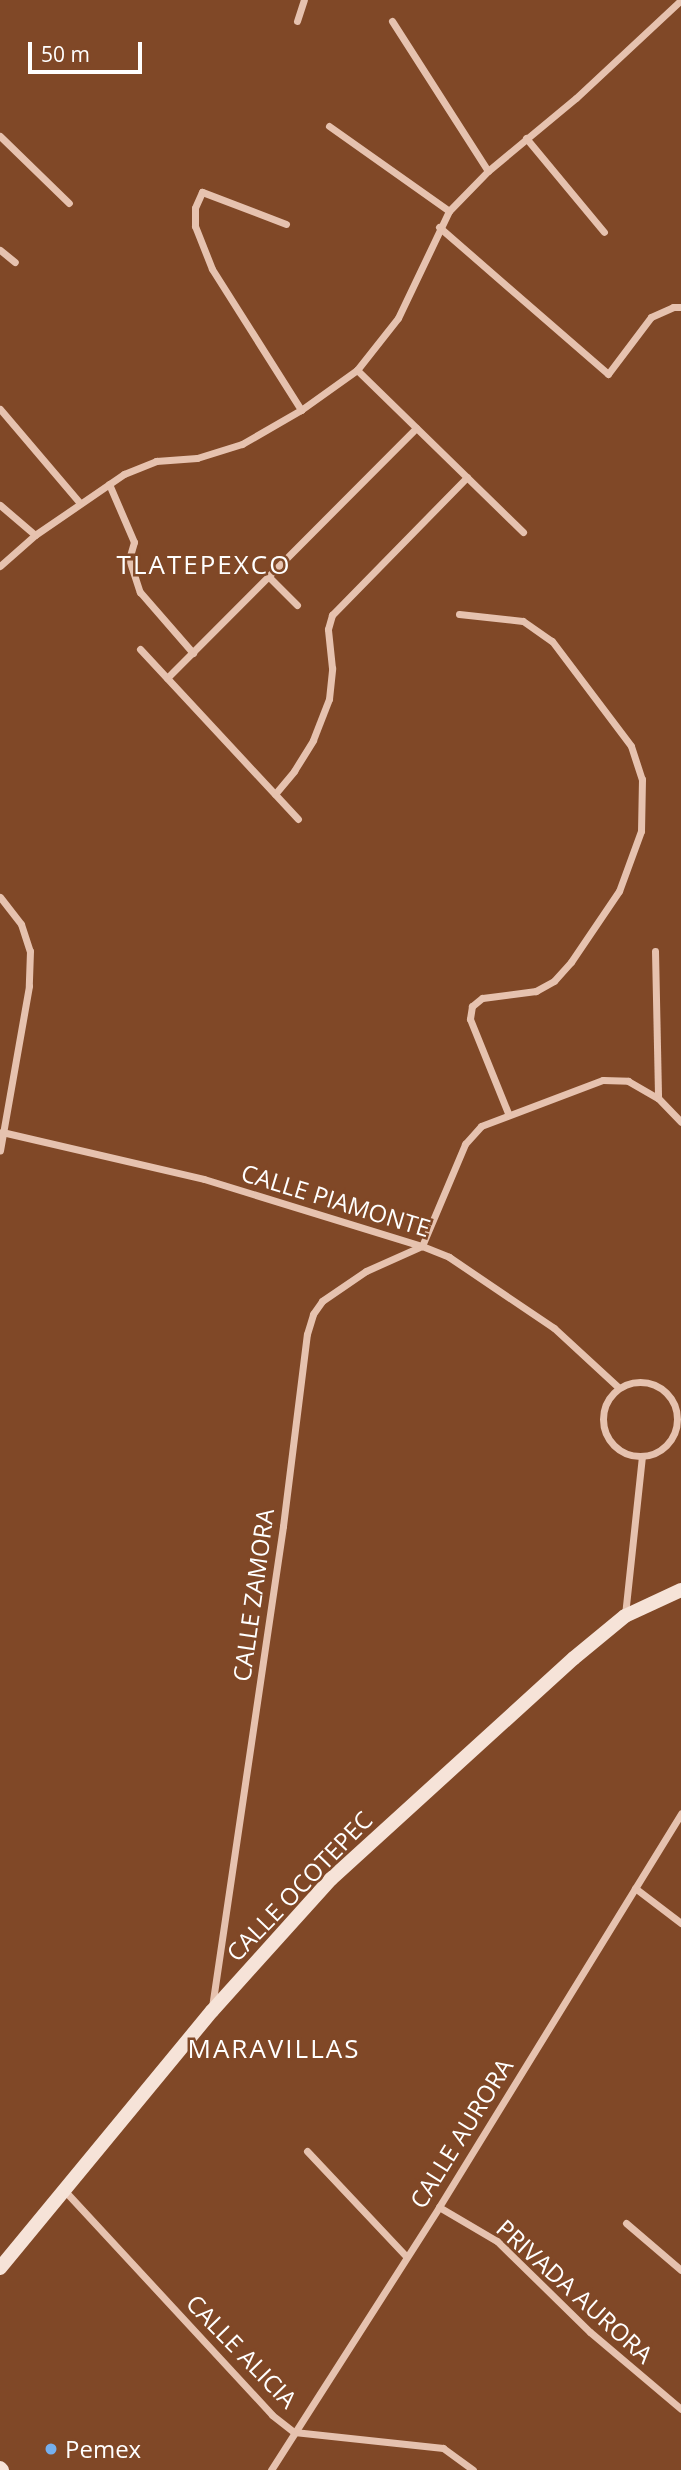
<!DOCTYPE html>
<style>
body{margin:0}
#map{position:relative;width:681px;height:2470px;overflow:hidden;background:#804827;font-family:"Open Sans",sans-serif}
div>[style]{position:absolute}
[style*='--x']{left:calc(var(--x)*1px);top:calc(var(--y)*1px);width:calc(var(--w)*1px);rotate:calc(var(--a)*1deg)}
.street>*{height:7px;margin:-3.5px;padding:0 3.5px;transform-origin:3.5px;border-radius:3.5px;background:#e6c2af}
.street>.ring{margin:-3.5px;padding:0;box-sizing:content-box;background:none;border:7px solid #e6c2af;border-radius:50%}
.secondary>*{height:14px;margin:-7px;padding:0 7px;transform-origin:7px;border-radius:7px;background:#f6e3d8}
.dots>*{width:19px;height:19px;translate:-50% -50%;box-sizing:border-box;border:4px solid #804827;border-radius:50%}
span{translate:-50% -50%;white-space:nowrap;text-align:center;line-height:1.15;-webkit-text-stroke:5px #804827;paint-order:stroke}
.street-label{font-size:24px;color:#fff}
.poi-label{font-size:24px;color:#fff}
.left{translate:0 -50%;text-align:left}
.neighbourhood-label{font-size:26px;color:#fff;letter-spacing:2px}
.scale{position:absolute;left:28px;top:42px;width:114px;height:32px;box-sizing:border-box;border:4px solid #fff;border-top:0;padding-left:9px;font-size:21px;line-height:24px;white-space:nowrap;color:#fff;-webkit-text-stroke:5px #804827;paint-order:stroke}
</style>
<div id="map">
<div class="street">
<i style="--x:297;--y:21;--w:22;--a:-72"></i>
<i style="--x:392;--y:21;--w:178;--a:57.4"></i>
<i style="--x:329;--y:126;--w:147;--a:35.3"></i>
<i style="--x:0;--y:136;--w:96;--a:44.2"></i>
<i style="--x:526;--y:138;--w:122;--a:50.3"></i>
<i style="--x:286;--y:224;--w:90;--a:-159.1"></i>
<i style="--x:202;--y:192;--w:17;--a:114"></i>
<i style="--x:195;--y:208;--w:18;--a:90"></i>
<i style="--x:195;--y:226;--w:46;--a:68.4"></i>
<i style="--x:212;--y:269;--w:167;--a:57.7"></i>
<i style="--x:439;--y:227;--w:224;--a:41"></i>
<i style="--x:608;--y:374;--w:71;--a:-53"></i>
<i style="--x:651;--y:317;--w:24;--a:-24"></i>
<i style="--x:673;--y:307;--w:8;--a:0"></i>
<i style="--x:0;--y:250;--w:19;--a:39"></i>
<i style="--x:357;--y:370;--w:232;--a:44.3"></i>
<i style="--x:0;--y:409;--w:123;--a:49.6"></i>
<i style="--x:109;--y:484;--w:63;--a:66.7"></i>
<i style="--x:134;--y:542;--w:18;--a:106"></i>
<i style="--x:129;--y:559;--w:35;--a:72"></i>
<i style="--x:140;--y:592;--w:81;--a:49"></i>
<i style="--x:0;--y:505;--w:46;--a:40.6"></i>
<i style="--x:0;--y:566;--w:47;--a:-41.5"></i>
<i style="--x:35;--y:535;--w:108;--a:-34.4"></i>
<i style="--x:124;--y:474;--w:35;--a:-22"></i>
<i style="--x:156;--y:461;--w:41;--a:-4.2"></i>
<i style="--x:197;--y:458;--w:47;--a:-17.3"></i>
<i style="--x:242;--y:444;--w:68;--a:-30"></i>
<i style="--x:301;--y:410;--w:69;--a:-35.5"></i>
<i style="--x:357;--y:370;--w:66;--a:-51.7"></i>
<i style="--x:398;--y:318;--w:119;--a:-64.5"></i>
<i style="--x:449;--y:211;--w:56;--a:-45.7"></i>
<i style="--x:488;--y:171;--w:114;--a:-39.7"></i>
<i style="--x:576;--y:98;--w:144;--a:-43"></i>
<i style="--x:268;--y:576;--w:41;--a:45"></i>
<i style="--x:459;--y:614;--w:64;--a:6.2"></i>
<i style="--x:523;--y:621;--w:35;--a:35"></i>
<i style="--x:552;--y:641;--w:131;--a:53"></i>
<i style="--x:631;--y:746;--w:35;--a:72"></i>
<i style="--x:642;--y:779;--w:52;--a:91.1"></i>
<i style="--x:641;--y:831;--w:64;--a:110.1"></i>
<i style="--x:619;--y:891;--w:86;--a:124.1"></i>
<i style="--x:571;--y:962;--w:25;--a:132"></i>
<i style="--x:554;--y:981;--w:21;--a:151"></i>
<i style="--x:536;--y:991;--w:54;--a:172.6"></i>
<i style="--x:482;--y:998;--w:13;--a:141"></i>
<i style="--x:472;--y:1006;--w:13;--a:99"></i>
<i style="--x:470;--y:1019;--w:101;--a:68"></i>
<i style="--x:140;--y:649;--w:232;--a:47.1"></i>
<i style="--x:167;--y:678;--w:353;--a:-45.1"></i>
<i style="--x:275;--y:794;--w:30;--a:-50"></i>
<i style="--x:294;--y:771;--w:36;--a:-58"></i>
<i style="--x:313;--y:740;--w:44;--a:-68.7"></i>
<i style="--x:329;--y:699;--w:31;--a:-84"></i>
<i style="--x:332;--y:668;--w:39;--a:-96"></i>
<i style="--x:328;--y:629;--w:15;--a:-74"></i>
<i style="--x:332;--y:615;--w:193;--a:-45.6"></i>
<i style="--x:0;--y:897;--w:34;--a:52"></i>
<i style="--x:21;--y:924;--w:28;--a:72"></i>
<i style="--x:30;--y:951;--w:35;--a:92"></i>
<i style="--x:29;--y:986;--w:167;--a:100"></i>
<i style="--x:655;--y:951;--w:147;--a:88.8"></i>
<i style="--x:2;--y:1132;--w:207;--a:13.1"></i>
<i style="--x:204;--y:1179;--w:228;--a:17.1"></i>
<i style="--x:422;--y:1246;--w:29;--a:22"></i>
<i style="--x:449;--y:1257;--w:127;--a:34.1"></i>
<i style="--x:554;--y:1328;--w:88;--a:42.7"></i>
<i class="ring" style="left:603px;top:1382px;width:67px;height:67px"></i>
<i style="--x:625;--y:1615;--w:160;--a:-83.9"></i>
<i style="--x:635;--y:1888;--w:58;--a:37.3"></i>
<i style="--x:212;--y:2007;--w:486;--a:-81.6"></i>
<i style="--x:283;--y:1526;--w:193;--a:-82.9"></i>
<i style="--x:307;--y:1334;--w:21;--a:-73"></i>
<i style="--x:313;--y:1314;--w:16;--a:-55"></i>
<i style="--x:322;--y:1301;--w:53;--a:-34.3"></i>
<i style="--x:366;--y:1271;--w:61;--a:-24.1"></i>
<i style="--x:422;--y:1246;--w:111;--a:-67.1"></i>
<i style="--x:465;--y:1144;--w:24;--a:-48"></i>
<i style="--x:481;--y:1126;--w:130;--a:-20.7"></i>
<i style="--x:603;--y:1080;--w:25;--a:2"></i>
<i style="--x:628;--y:1081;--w:34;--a:30"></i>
<i style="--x:658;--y:1098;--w:33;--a:46"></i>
<i style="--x:307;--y:2151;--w:144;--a:46.7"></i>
<i style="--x:64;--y:2190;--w:306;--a:47.2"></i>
<i style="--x:272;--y:2415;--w:28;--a:38"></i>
<i style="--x:294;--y:2432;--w:150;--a:6.1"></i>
<i style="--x:443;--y:2448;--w:37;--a:36"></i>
<i style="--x:439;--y:2207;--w:67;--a:30.4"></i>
<i style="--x:497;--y:2241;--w:130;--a:44.4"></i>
<i style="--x:590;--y:2332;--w:119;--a:40.2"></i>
<i style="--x:626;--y:2223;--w:72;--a:40.5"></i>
<i style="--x:271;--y:2470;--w:312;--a:-57.4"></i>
<i style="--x:439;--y:2207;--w:462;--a:-58.4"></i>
</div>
<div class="secondary">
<i style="--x:0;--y:2268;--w:333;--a:-50.5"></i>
<i style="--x:212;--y:2011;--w:178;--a:-48"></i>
<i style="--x:331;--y:1879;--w:328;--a:-42.3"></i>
<i style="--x:574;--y:1658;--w:66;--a:-39.5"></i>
<i style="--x:625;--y:1616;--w:62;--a:-24.9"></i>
<i style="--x:0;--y:2468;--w:3;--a:45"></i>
</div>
<div class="dots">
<i style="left:51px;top:2449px;background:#75afee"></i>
</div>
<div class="street-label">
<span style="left:336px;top:1200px;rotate:17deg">CALLE PIAMONTE</span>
<span style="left:253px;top:1595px;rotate:-82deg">CALLE ZAMORA</span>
<span style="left:299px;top:1886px;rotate:-46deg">CALLE OCOTEPEC</span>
<span style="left:461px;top:2133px;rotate:-58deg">CALLE AURORA</span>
<span style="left:575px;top:2291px;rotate:42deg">PRIVADA AURORA</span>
<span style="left:242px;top:2351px;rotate:46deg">CALLE ALICIA</span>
</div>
<div class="poi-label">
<span class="left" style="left:65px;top:2449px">Pemex</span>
</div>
<div class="neighbourhood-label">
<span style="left:204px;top:565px">TLATEPEXCO</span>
<span style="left:274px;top:2049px">MARAVILLAS</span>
</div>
<div class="scale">50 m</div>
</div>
